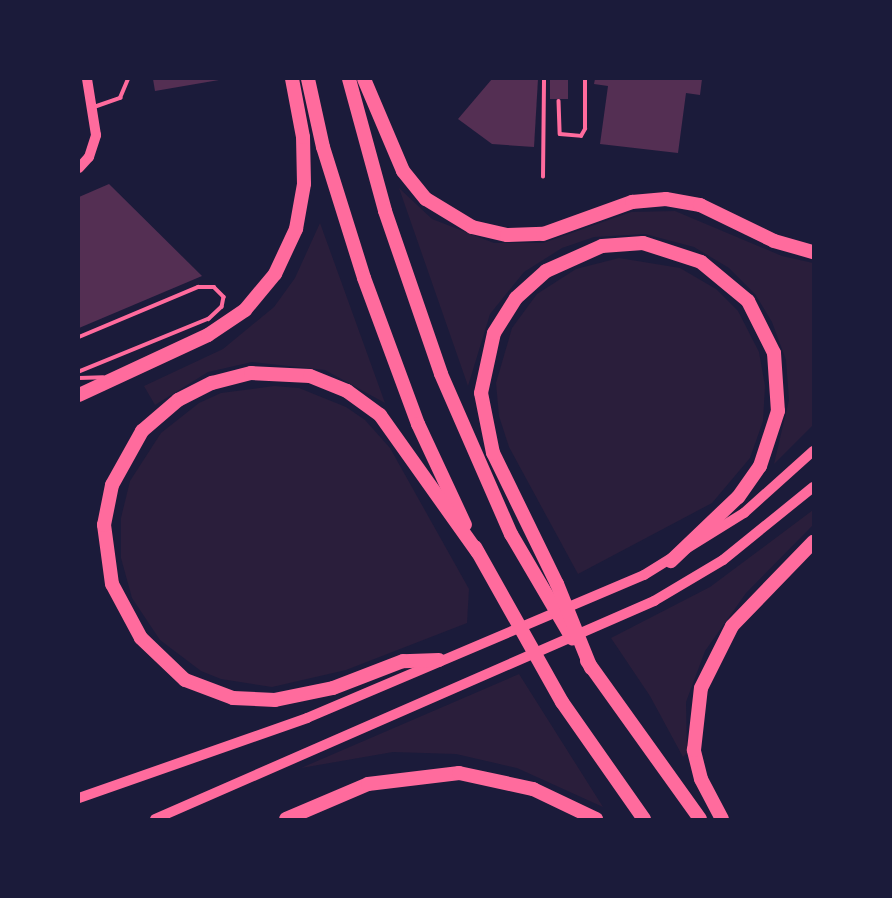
<!DOCTYPE html>
<style>
body{margin:0}
#map{position:relative;width:892px;height:898px;overflow:hidden;background:#1b1b3a;font-family:"PT Sans Narrow",sans-serif}
div>[style]{position:absolute}
[style*='--x']{left:calc(var(--x)*1px);top:calc(var(--y)*1px);width:calc(var(--w)*1px);rotate:calc(var(--a)*1deg)}
.green>*{inset:0;background:#2a1e3b}
.building>*{inset:0;background:#542f53;transform-origin:0 0}
.service>*{height:3.5px;margin:-1.75px;padding:0 1.75px;transform-origin:1.75px;border-radius:1.75px;background:#ff6b9d}
.secondary>*{height:10px;margin:-5px;padding:0 5px;transform-origin:5px;border-radius:5px;background:#ff6b9d}
.motorway>*{height:14px;margin:-7px;padding:0 7px;transform-origin:7px;border-radius:7px;background:#ff6b9d}
span{translate:-50% -50%;white-space:nowrap;text-align:center;line-height:1.15;-webkit-text-stroke:6px #1b1b3a;paint-order:stroke}
.frame{position:absolute;inset:0;border:80px solid #1b1b3a;pointer-events:none}
</style>
<div id="map">
<div class="green">
<i style="clip-path:polygon(399px 188px,432px 219px,494px 243px,543px 243px,631px 212px,675px 211px,782px 256px,813px 263px,813px 425px,774px 464px,789px 400px,786px 360px,772px 322px,755px 294px,729px 268px,694px 247px,645px 234px,594px 237px,562px 248px,524px 272px,490px 314px,468px 386px)"></i>
<i style="clip-path:polygon(320px 223px,385px 403px,325px 370px,252px 362px,208px 372px,155px 405px,144px 386px,223px 349px,274px 307px,295px 278px)"></i>
<i style="clip-path:polygon(619px 258px,680px 268px,716px 289px,738px 311px,759px 352px,765px 386px,763px 421px,750px 458px,712px 503px,578px 574px,509px 447px,499px 416px,496px 383px,512px 328px,537px 294px,576px 269px)"></i>
<i style="clip-path:polygon(274px 386px,299px 388px,346px 407px,365px 420px,390px 448px,469px 589px,467px 623px,346px 670px,272px 687px,221px 679px,201px 671px,160px 640px,132px 598px,121px 558px,121px 518px,130px 481px,161px 433px,199px 403px,221px 393px)"></i>
<i style="clip-path:polygon(813px 510px,813px 525px,746px 593px,705px 651px,686px 702px,687px 753px,683px 757px,650px 696px,611px 638px,710px 587px)"></i>
<i style="clip-path:polygon(519px 674px,603px 807px,517px 768px,456px 754px,393px 752px,301px 768px)"></i>
</div>
<div class="building">
<i style="clip-path:polygon(153px 79px,219px 79px,219px 80px,155px 91px)"></i>
<i style="clip-path:polygon(492px 79px,538px 79px,534px 147px,492px 144px,458px 119px)"></i>
<i style="left:550px;top:79px;width:18px;height:20px"></i>
<i style="clip-path:polygon(595px 79px,702px 79px,700px 95px,686px 93px,678px 153px,600px 144px,608px 86px,594px 84px)"></i>
<i style="clip-path:polygon(109px 184px,202px 276px,79px 328px,79px 197px)"></i>
</div>
<div class="service">
<i style="--x:559;--y:101;--w:33;--a:88"></i>
<i style="--x:560;--y:134;--w:21;--a:5"></i>
<i style="--x:581;--y:136;--w:8;--a:-60"></i>
<i style="--x:585;--y:129;--w:50;--a:-90"></i>
<i style="--x:94;--y:107;--w:28;--a:-19"></i>
<i style="--x:120;--y:98;--w:21;--a:-67"></i>
<i style="--x:543;--y:177;--w:98;--a:-89.4"></i>
<i style="--x:79;--y:337;--w:129;--a:-22.8"></i>
<i style="--x:198;--y:287;--w:16;--a:0"></i>
<i style="--x:214;--y:287;--w:14;--a:45"></i>
<i style="--x:224;--y:297;--w:10;--a:101"></i>
<i style="--x:222;--y:307;--w:18;--a:137"></i>
<i style="--x:209;--y:319;--w:140;--a:157.8"></i>
<i style="--x:79;--y:378;--w:24;--a:-2"></i>
</div>
<div class="secondary">
<i style="--x:79;--y:168;--w:15;--a:-48"></i>
<i style="--x:89;--y:157;--w:23;--a:-72"></i>
<i style="--x:96;--y:135;--w:57;--a:-99.1"></i>
<i style="--x:79;--y:798;--w:242;--a:-19.3"></i>
<i style="--x:307;--y:718;--w:366;--a:-23"></i>
<i style="--x:644;--y:575;--w:118;--a:-31.8"></i>
<i style="--x:744;--y:513;--w:93;--a:-41.9"></i>
<i style="--x:155;--y:819;--w:545;--a:-23.6"></i>
<i style="--x:654;--y:601;--w:80;--a:-30.7"></i>
<i style="--x:723;--y:560;--w:116;--a:-39"></i>
</div>
<div class="motorway">
<i style="--x:308;--y:79;--w:70;--a:77.6"></i>
<i style="--x:323;--y:147;--w:137;--a:72.6"></i>
<i style="--x:364;--y:278;--w:156;--a:69.7"></i>
<i style="--x:418;--y:424;--w:111;--a:65"></i>
<i style="--x:349;--y:79;--w:137;--a:74.7"></i>
<i style="--x:385;--y:211;--w:172;--a:71"></i>
<i style="--x:441;--y:374;--w:175;--a:66.4"></i>
<i style="--x:511;--y:534;--w:121;--a:59.6"></i>
<i style="--x:364;--y:79;--w:100;--a:67"></i>
<i style="--x:403;--y:171;--w:36;--a:51"></i>
<i style="--x:426;--y:199;--w:54;--a:31.3"></i>
<i style="--x:472;--y:227;--w:36;--a:13"></i>
<i style="--x:507;--y:235;--w:36;--a:-2"></i>
<i style="--x:543;--y:234;--w:95;--a:-19.8"></i>
<i style="--x:632;--y:202;--w:34;--a:-5"></i>
<i style="--x:666;--y:199;--w:35;--a:10"></i>
<i style="--x:700;--y:205;--w:82;--a:25.9"></i>
<i style="--x:774;--y:241;--w:41;--a:15.8"></i>
<i style="--x:79;--y:395;--w:142;--a:-24.9"></i>
<i style="--x:208;--y:335;--w:45;--a:-34"></i>
<i style="--x:245;--y:310;--w:47;--a:-50.2"></i>
<i style="--x:275;--y:274;--w:50;--a:-65"></i>
<i style="--x:296;--y:229;--w:46;--a:-79.9"></i>
<i style="--x:304;--y:184;--w:47;--a:-91.2"></i>
<i style="--x:303;--y:137;--w:59;--a:-100.7"></i>
<i style="--x:475;--y:547;--w:178;--a:60.7"></i>
<i style="--x:562;--y:702;--w:143;--a:55"></i>
<i style="--x:439;--y:660;--w:36;--a:178"></i>
<i style="--x:403;--y:661;--w:75;--a:158.9"></i>
<i style="--x:333;--y:688;--w:59;--a:168.3"></i>
<i style="--x:275;--y:700;--w:42;--a:-177.3"></i>
<i style="--x:233;--y:698;--w:51;--a:-159.4"></i>
<i style="--x:185;--y:680;--w:61;--a:-136.3"></i>
<i style="--x:141;--y:638;--w:61;--a:-118.2"></i>
<i style="--x:112;--y:584;--w:60;--a:-97.7"></i>
<i style="--x:104;--y:525;--w:41;--a:-78.7"></i>
<i style="--x:112;--y:485;--w:62;--a:-60.9"></i>
<i style="--x:142;--y:431;--w:48;--a:-40.7"></i>
<i style="--x:178;--y:400;--w:38;--a:-27"></i>
<i style="--x:212;--y:383;--w:40;--a:-14.4"></i>
<i style="--x:251;--y:373;--w:59;--a:2.9"></i>
<i style="--x:310;--y:376;--w:40;--a:22"></i>
<i style="--x:347;--y:391;--w:41;--a:36"></i>
<i style="--x:380;--y:415;--w:169;--a:54.6"></i>
<i style="--x:587;--y:661;--w:194;--a:54.4"></i>
<i style="--x:591;--y:668;--w:91;--a:-112"></i>
<i style="--x:557;--y:584;--w:146;--a:-116"></i>
<i style="--x:493;--y:453;--w:61;--a:-101.3"></i>
<i style="--x:481;--y:393;--w:61;--a:-77.8"></i>
<i style="--x:494;--y:333;--w:41;--a:-57.8"></i>
<i style="--x:516;--y:298;--w:40;--a:-42"></i>
<i style="--x:546;--y:271;--w:61;--a:-24.1"></i>
<i style="--x:602;--y:246;--w:41;--a:-4.2"></i>
<i style="--x:643;--y:243;--w:61;--a:18.1"></i>
<i style="--x:701;--y:262;--w:61;--a:39.7"></i>
<i style="--x:748;--y:301;--w:58;--a:63.4"></i>
<i style="--x:774;--y:353;--w:58;--a:86.1"></i>
<i style="--x:778;--y:411;--w:58;--a:108.1"></i>
<i style="--x:760;--y:466;--w:38;--a:125"></i>
<i style="--x:738;--y:497;--w:93;--a:136.3"></i>
<i style="--x:286;--y:819;--w:89;--a:-23.1"></i>
<i style="--x:368;--y:784;--w:92;--a:-6.9"></i>
<i style="--x:459;--y:773;--w:76;--a:12.2"></i>
<i style="--x:533;--y:789;--w:70;--a:25.5"></i>
<i style="--x:722;--y:819;--w:45;--a:-117.7"></i>
<i style="--x:701;--y:779;--w:30;--a:-104"></i>
<i style="--x:694;--y:750;--w:62;--a:-83.6"></i>
<i style="--x:701;--y:688;--w:69;--a:-63.4"></i>
<i style="--x:732;--y:626;--w:117;--a:-46"></i>
</div>
<div class="frame"></div>
</div>
